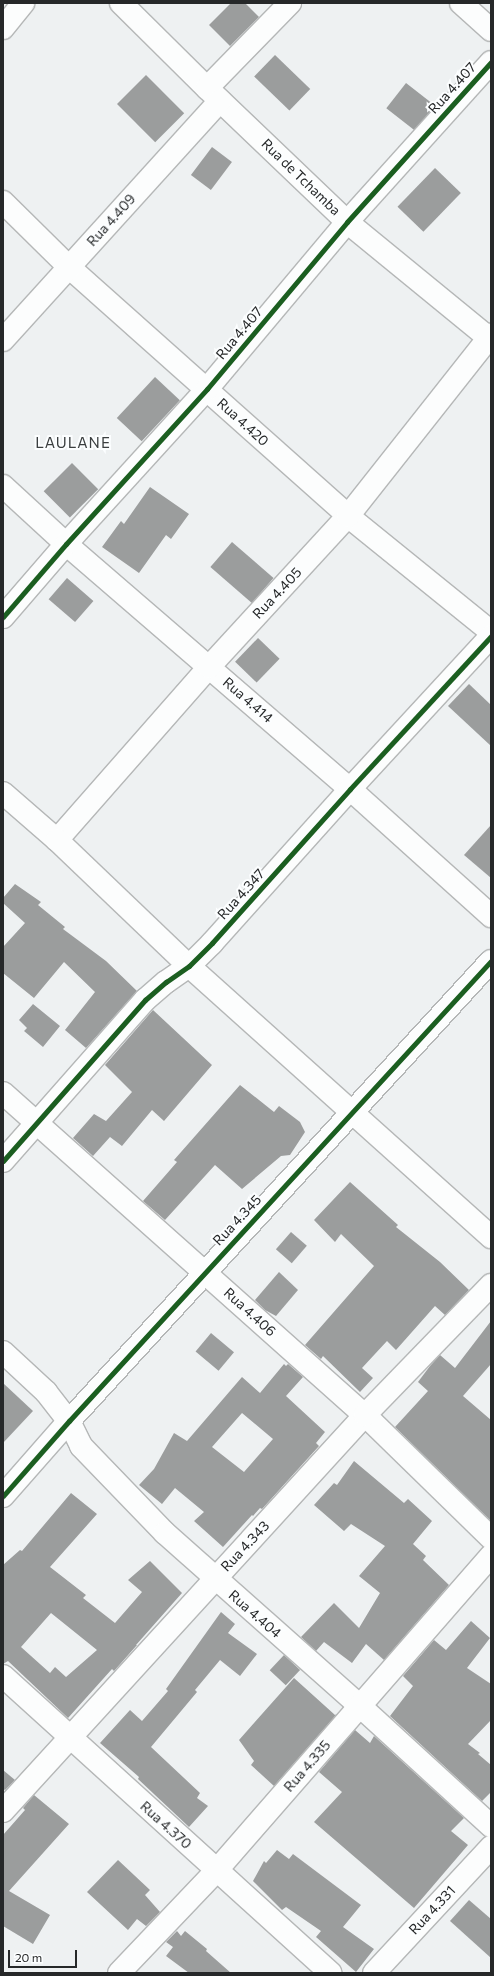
<!DOCTYPE html>
<style>
body{margin:0}
#map{position:relative;width:494px;height:1976px;overflow:hidden;background:#eef1f2;font-family:Commissioner,sans-serif}
div>[style]{position:absolute}
[style*='--x']{left:calc(var(--x)*1px);top:calc(var(--y)*1px);width:calc(var(--w)*1px);rotate:calc(var(--a)*1deg)}
.building>*{inset:0;background:#9b9d9d;transform-origin:0 0}
.roads{filter:drop-shadow(1px 0 #b5b7b7) drop-shadow(-1px 0 #b5b7b7) drop-shadow(0 1px #b5b7b7) drop-shadow(0 -1px #b5b7b7)}
.minor>*{height:22px;margin:-11px;padding:0 11px;transform-origin:11px;border-radius:11px;background:#fcfdfd}
.tertiary>*{height:22px;margin:-11px;padding:0 11px;transform-origin:11px;border-radius:11px;background:#fcfdfd}
.cycleway>*{height:5px;margin:-2.5px;padding:0 2.5px;transform-origin:2.5px;border-radius:2.5px;background:#1b5e20}
span{translate:-50% -50%;white-space:nowrap;text-align:center;line-height:1.15;-webkit-text-stroke:4px #fcfeff;paint-order:stroke}
.street-label{font-size:14px;color:#262829}
.neighbourhood-label{font-size:15px;color:#3b3f40;letter-spacing:1px}
.frame{position:absolute;inset:0;border:4px solid #262829;pointer-events:none}
.scale{position:absolute;left:8px;top:1950px;width:69px;height:18px;box-sizing:border-box;border:2px solid #262829;border-top:0;padding-left:5px;font-size:12px;line-height:14px;white-space:nowrap;color:#262829;-webkit-text-stroke:3px #fcfeff;paint-order:stroke}
</style>
<div id="map">
<div class="building">
<i style="clip-path:polygon(231px 3px,245px 3px,259px 17px,230px 46px,209px 25px)"></i>
<i style="left:275px;top:55px;width:49px;height:30px;rotate:44deg"></i>
<i style="left:146px;top:75px;width:54px;height:41px;rotate:45deg"></i>
<i style="left:406px;top:83px;width:37px;height:32px;rotate:38deg"></i>
<i style="left:212px;top:147px;width:25px;height:35px;rotate:37deg"></i>
<i style="left:435px;top:168px;width:36px;height:54px;rotate:44deg"></i>
<i style="left:155px;top:377px;width:34px;height:56px;rotate:43deg"></i>
<i style="left:72px;top:463px;width:37px;height:40px;rotate:45deg"></i>
<i style="clip-path:polygon(150px 487px,189px 514px,171px 539px,166px 535px,139px 573px,102px 547px,121px 521px,124px 524px)"></i>
<i style="left:232px;top:542px;width:55px;height:33px;rotate:41deg"></i>
<i style="left:67px;top:578px;width:35px;height:28px;rotate:41deg"></i>
<i style="left:258px;top:638px;width:30px;height:33px;rotate:44deg"></i>
<i style="clip-path:polygon(469px 684px,491px 705px,491px 746px,448px 706px)"></i>
<i style="clip-path:polygon(491px 825px,491px 878px,464px 855px)"></i>
<i style="clip-path:polygon(15px 884px,41px 902px,38px 905px,65px 927px,63px 929px,106px 961px,137px 991px,86px 1048px,65px 1030px,95px 992px,64px 962px,34px 998px,3px 973px,3px 947px,25px 923px,3px 903px,3px 898px)"></i>
<i style="clip-path:polygon(33px 1004px,60px 1026px,43px 1047px,24px 1031px,27px 1028px,19px 1020px)"></i>
<i style="clip-path:polygon(153px 1010px,212px 1065px,164px 1121px,152px 1110px,122px 1146px,110px 1137px,93px 1156px,73px 1138px,94px 1114px,106px 1121px,132px 1092px,105px 1065px)"></i>
<i style="clip-path:polygon(240px 1085px,274px 1112px,279px 1106px,300px 1122px,305px 1132px,290px 1155px,281px 1156px,242px 1189px,215px 1165px,165px 1220px,143px 1201px,177px 1162px,174px 1160px)"></i>
<i style="clip-path:polygon(350px 1182px,398px 1225px,396px 1227px,440px 1262px,469px 1290px,445px 1315px,435px 1306px,396px 1350px,387px 1341px,362px 1368px,373px 1378px,360px 1392px,323px 1356px,321px 1359px,305px 1345px,374px 1266px,341px 1234px,335px 1242px,314px 1220px)"></i>
<i style="left:291px;top:1232px;width:21px;height:23px;rotate:41deg"></i>
<i style="clip-path:polygon(279px 1272px,298px 1290px,276px 1316px,265px 1310px,255px 1300px)"></i>
<i style="clip-path:polygon(491px 1321px,491px 1364px,463px 1396px,491px 1420px,491px 1521px,395px 1427px,428px 1391px,418px 1382px,430px 1366px,440px 1355px,455px 1368px)"></i>
<i style="left:211px;top:1333px;width:30px;height:24px;rotate:40deg"></i>
<i style="clip-path:polygon(evenodd,284px 1364px,286px 1366px,288px 1364px,303px 1377px,286px 1396px,325px 1432px,316px 1443px,319px 1446px,262px 1509px,260px 1508px,253px 1516px,252px 1515px,223px 1547px,194px 1521px,204px 1512px,175px 1488px,162px 1504px,139px 1485px,154px 1469px,174px 1433px,187px 1441px,242px 1377px,260px 1393px,284px 1364px,242px 1413px,273px 1439px,244px 1472px,212px 1447px,242px 1413px)"></i>
<i style="clip-path:polygon(3px 1383px,33px 1411px,3px 1443px)"></i>
<i style="clip-path:polygon(354px 1461px,404px 1503px,408px 1499px,432px 1521px,413px 1544px,426px 1556px,423px 1560px,449px 1585px,384px 1660px,366px 1644px,352px 1663px,324px 1642px,316px 1651px,301px 1637px,334px 1603px,359px 1628px,380px 1593px,359px 1576px,385px 1546px,351px 1524px,344px 1531px,314px 1505px,334px 1483px,337px 1485px)"></i>
<i style="clip-path:polygon(evenodd,71px 1493px,97px 1514px,50px 1567px,86px 1595px,83px 1598px,115px 1623px,142px 1592px,128px 1580px,150px 1561px,182px 1593px,136px 1645px,137px 1645px,114px 1671px,112px 1669px,68px 1718px,8px 1661px,3px 1664px,3px 1565px,20px 1550px,22px 1551px,71px 1493px,51px 1613px,97px 1650px,66px 1677px,55px 1667px,50px 1673px,21px 1647px,51px 1613px)"></i>
<i style="clip-path:polygon(221px 1612px,235px 1624px,228px 1633px,257px 1654px,240px 1676px,220px 1660px,195px 1690px,197px 1692px,151px 1747px,200px 1793px,197px 1798px,208px 1806px,189px 1827px,138px 1779px,139px 1777px,100px 1743px,130px 1710px,142px 1721px,168px 1691px,166px 1689px)"></i>
<i style="clip-path:polygon(471px 1621px,490px 1638px,467px 1668px,491px 1684px,491px 1720px,468px 1744px,480px 1753px,478px 1754px,491px 1765px,491px 1792px,482px 1801px,390px 1716px,413px 1686px,403px 1676px,434px 1640px,446px 1650px)"></i>
<i style="left:284px;top:1655px;width:22px;height:21px;rotate:43deg"></i>
<i style="clip-path:polygon(294px 1678px,335px 1715px,337px 1714px,274px 1786px,251px 1765px,254px 1761px,239px 1740px)"></i>
<i style="clip-path:polygon(355px 1730px,370px 1743px,374px 1736px,464px 1818px,451px 1831px,468px 1845px,414px 1908px,314px 1822px,342px 1792px,319px 1772px)"></i>
<i style="clip-path:polygon(3px 1770px,15px 1780px,5px 1790px,3px 1789px)"></i>
<i style="clip-path:polygon(34px 1795px,69px 1824px,9px 1891px,50px 1915px,33px 1944px,3px 1926px,3px 1835px,25px 1810px,23px 1808px)"></i>
<i style="clip-path:polygon(277px 1850px,289px 1859px,293px 1854px,361px 1905px,343px 1927px,374px 1949px,356px 1972px,316px 1937px,321px 1931px,286px 1907px,282px 1910px,253px 1881px,264px 1861px,266px 1863px)"></i>
<i style="clip-path:polygon(118px 1860px,150px 1890px,145px 1895px,160px 1912px,146px 1926px,137px 1919px,128px 1930px,87px 1892px)"></i>
<i style="clip-path:polygon(469px 1900px,491px 1919px,491px 1958px,450px 1921px)"></i>
<i style="clip-path:polygon(177px 1931px,181px 1936px,185px 1931px,207px 1949px,206px 1951px,231px 1973px,189px 1973px,166px 1956px,173px 1947px,166px 1942px)"></i>
</div>
<div class="roads">
<div class="minor">
<i style="--x:121;--y:3;--w:121;--a:44.7"></i>
<i style="--x:207;--y:88;--w:194;--a:43.7"></i>
<i style="--x:347;--y:222;--w:186;--a:39.3"></i>
<i style="--x:461;--y:3;--w:40;--a:42"></i>
<i style="--x:3;--y:28;--w:32;--a:-51"></i>
<i style="--x:207;--y:88;--w:119;--a:-45.7"></i>
<i style="--x:3;--y:202;--w:93;--a:44.6"></i>
<i style="--x:69;--y:267;--w:374;--a:41.7"></i>
<i style="--x:348;--y:516;--w:184;--a:39"></i>
<i style="--x:3;--y:340;--w:323;--a:-47.8"></i>
<i style="--x:3;--y:486;--w:86;--a:42.6"></i>
<i style="--x:66;--y:544;--w:375;--a:40.8"></i>
<i style="--x:350;--y:789;--w:190;--a:42"></i>
<i style="--x:3;--y:617;--w:96;--a:-49.2"></i>
<i style="--x:66;--y:544;--w:210;--a:-47.7"></i>
<i style="--x:207;--y:389;--w:218;--a:-50"></i>
<i style="--x:347;--y:222;--w:215;--a:-48"></i>
<i style="--x:57;--y:840;--w:230;--a:-48.7"></i>
<i style="--x:209;--y:667;--w:205;--a:-47.4"></i>
<i style="--x:348;--y:516;--w:231;--a:-51.7"></i>
<i style="--x:3;--y:1093;--w:484;--a:41.7"></i>
<i style="--x:365;--y:1415;--w:176;--a:44.3"></i>
<i style="--x:3;--y:1161;--w:215;--a:-48.6"></i>
<i style="--x:145;--y:1000;--w:28;--a:-41"></i>
<i style="--x:166;--y:982;--w:28;--a:-35"></i>
<i style="--x:189;--y:966;--w:33;--a:-45"></i>
<i style="--x:212;--y:943;--w:207;--a:-48.1"></i>
<i style="--x:350;--y:789;--w:208;--a:-47.3"></i>
<i style="--x:3;--y:1352;--w:59;--a:42.9"></i>
<i style="--x:46;--y:1392;--w:37;--a:52"></i>
<i style="--x:69;--y:1421;--w:28;--a:64"></i>
<i style="--x:81;--y:1446;--w:121;--a:46"></i>
<i style="--x:165;--y:1533;--w:261;--a:41.6"></i>
<i style="--x:360;--y:1706;--w:178;--a:42.5"></i>
<i style="--x:3;--y:1496;--w:100;--a:-48.7"></i>
<i style="--x:69;--y:1421;--w:624;--a:-47.47"></i>
<i style="--x:3;--y:1676;--w:442;--a:42.2"></i>
<i style="--x:3;--y:1811;--w:537;--a:-47.57"></i>
<i style="--x:365;--y:1415;--w:181;--a:-45.9"></i>
<i style="--x:119;--y:1973;--w:141;--a:-46.4"></i>
<i style="--x:216;--y:1871;--w:418;--a:-48.9"></i>
<i style="--x:374;--y:1973;--w:172;--a:-47.1"></i>
</div>
<div class="tertiary">
<i style="--x:3;--y:793;--w:72;--a:41"></i>
<i style="--x:57;--y:840;--w:182;--a:43.7"></i>
<i style="--x:189;--y:966;--w:406;--a:41.9"></i>
</div>
</div>
<div class="cycleway">
<i style="--x:3;--y:617;--w:96;--a:-49.2"></i>
<i style="--x:66;--y:544;--w:210;--a:-47.7"></i>
<i style="--x:207;--y:389;--w:218;--a:-50"></i>
<i style="--x:347;--y:222;--w:215;--a:-48"></i>
<i style="--x:3;--y:1161;--w:215;--a:-48.6"></i>
<i style="--x:145;--y:1000;--w:28;--a:-41"></i>
<i style="--x:166;--y:982;--w:28;--a:-35"></i>
<i style="--x:189;--y:966;--w:33;--a:-45"></i>
<i style="--x:212;--y:943;--w:207;--a:-48.1"></i>
<i style="--x:350;--y:789;--w:208;--a:-47.3"></i>
<i style="--x:3;--y:1496;--w:100;--a:-48.7"></i>
<i style="--x:69;--y:1421;--w:624;--a:-47.47"></i>
</div>
<div class="street-label">
<span style="left:452px;top:88px;rotate:-48deg">Rua 4.407</span>
<span style="left:301px;top:177px;rotate:44deg">Rua de Tchamba</span>
<span style="left:111px;top:220px;rotate:-48deg">Rua 4.409</span>
<span style="left:239px;top:333px;rotate:-50deg">Rua 4.407</span>
<span style="left:243px;top:422px;rotate:42deg">Rua 4.420</span>
<span style="left:277px;top:593px;rotate:-47deg">Rua 4.405</span>
<span style="left:248px;top:700px;rotate:41deg">Rua 4.414</span>
<span style="left:241px;top:894px;rotate:-48deg">Rua 4.347</span>
<span style="left:237px;top:1220px;rotate:-47deg">Rua 4.345</span>
<span style="left:250px;top:1312px;rotate:42deg">Rua 4.406</span>
<span style="left:245px;top:1546px;rotate:-47deg">Rua 4.343</span>
<span style="left:255px;top:1614px;rotate:41deg">Rua 4.404</span>
<span style="left:307px;top:1766px;rotate:-49deg">Rua 4.335</span>
<span style="left:166px;top:1825px;rotate:42deg">Rua 4.370</span>
<span style="left:432px;top:1910px;rotate:-47deg">Rua 4.331</span>
</div>
<div class="neighbourhood-label">
<span style="left:73px;top:443px">LAULANE</span>
</div>
<div class="frame"></div>
<div class="scale">20 m</div>
</div>
